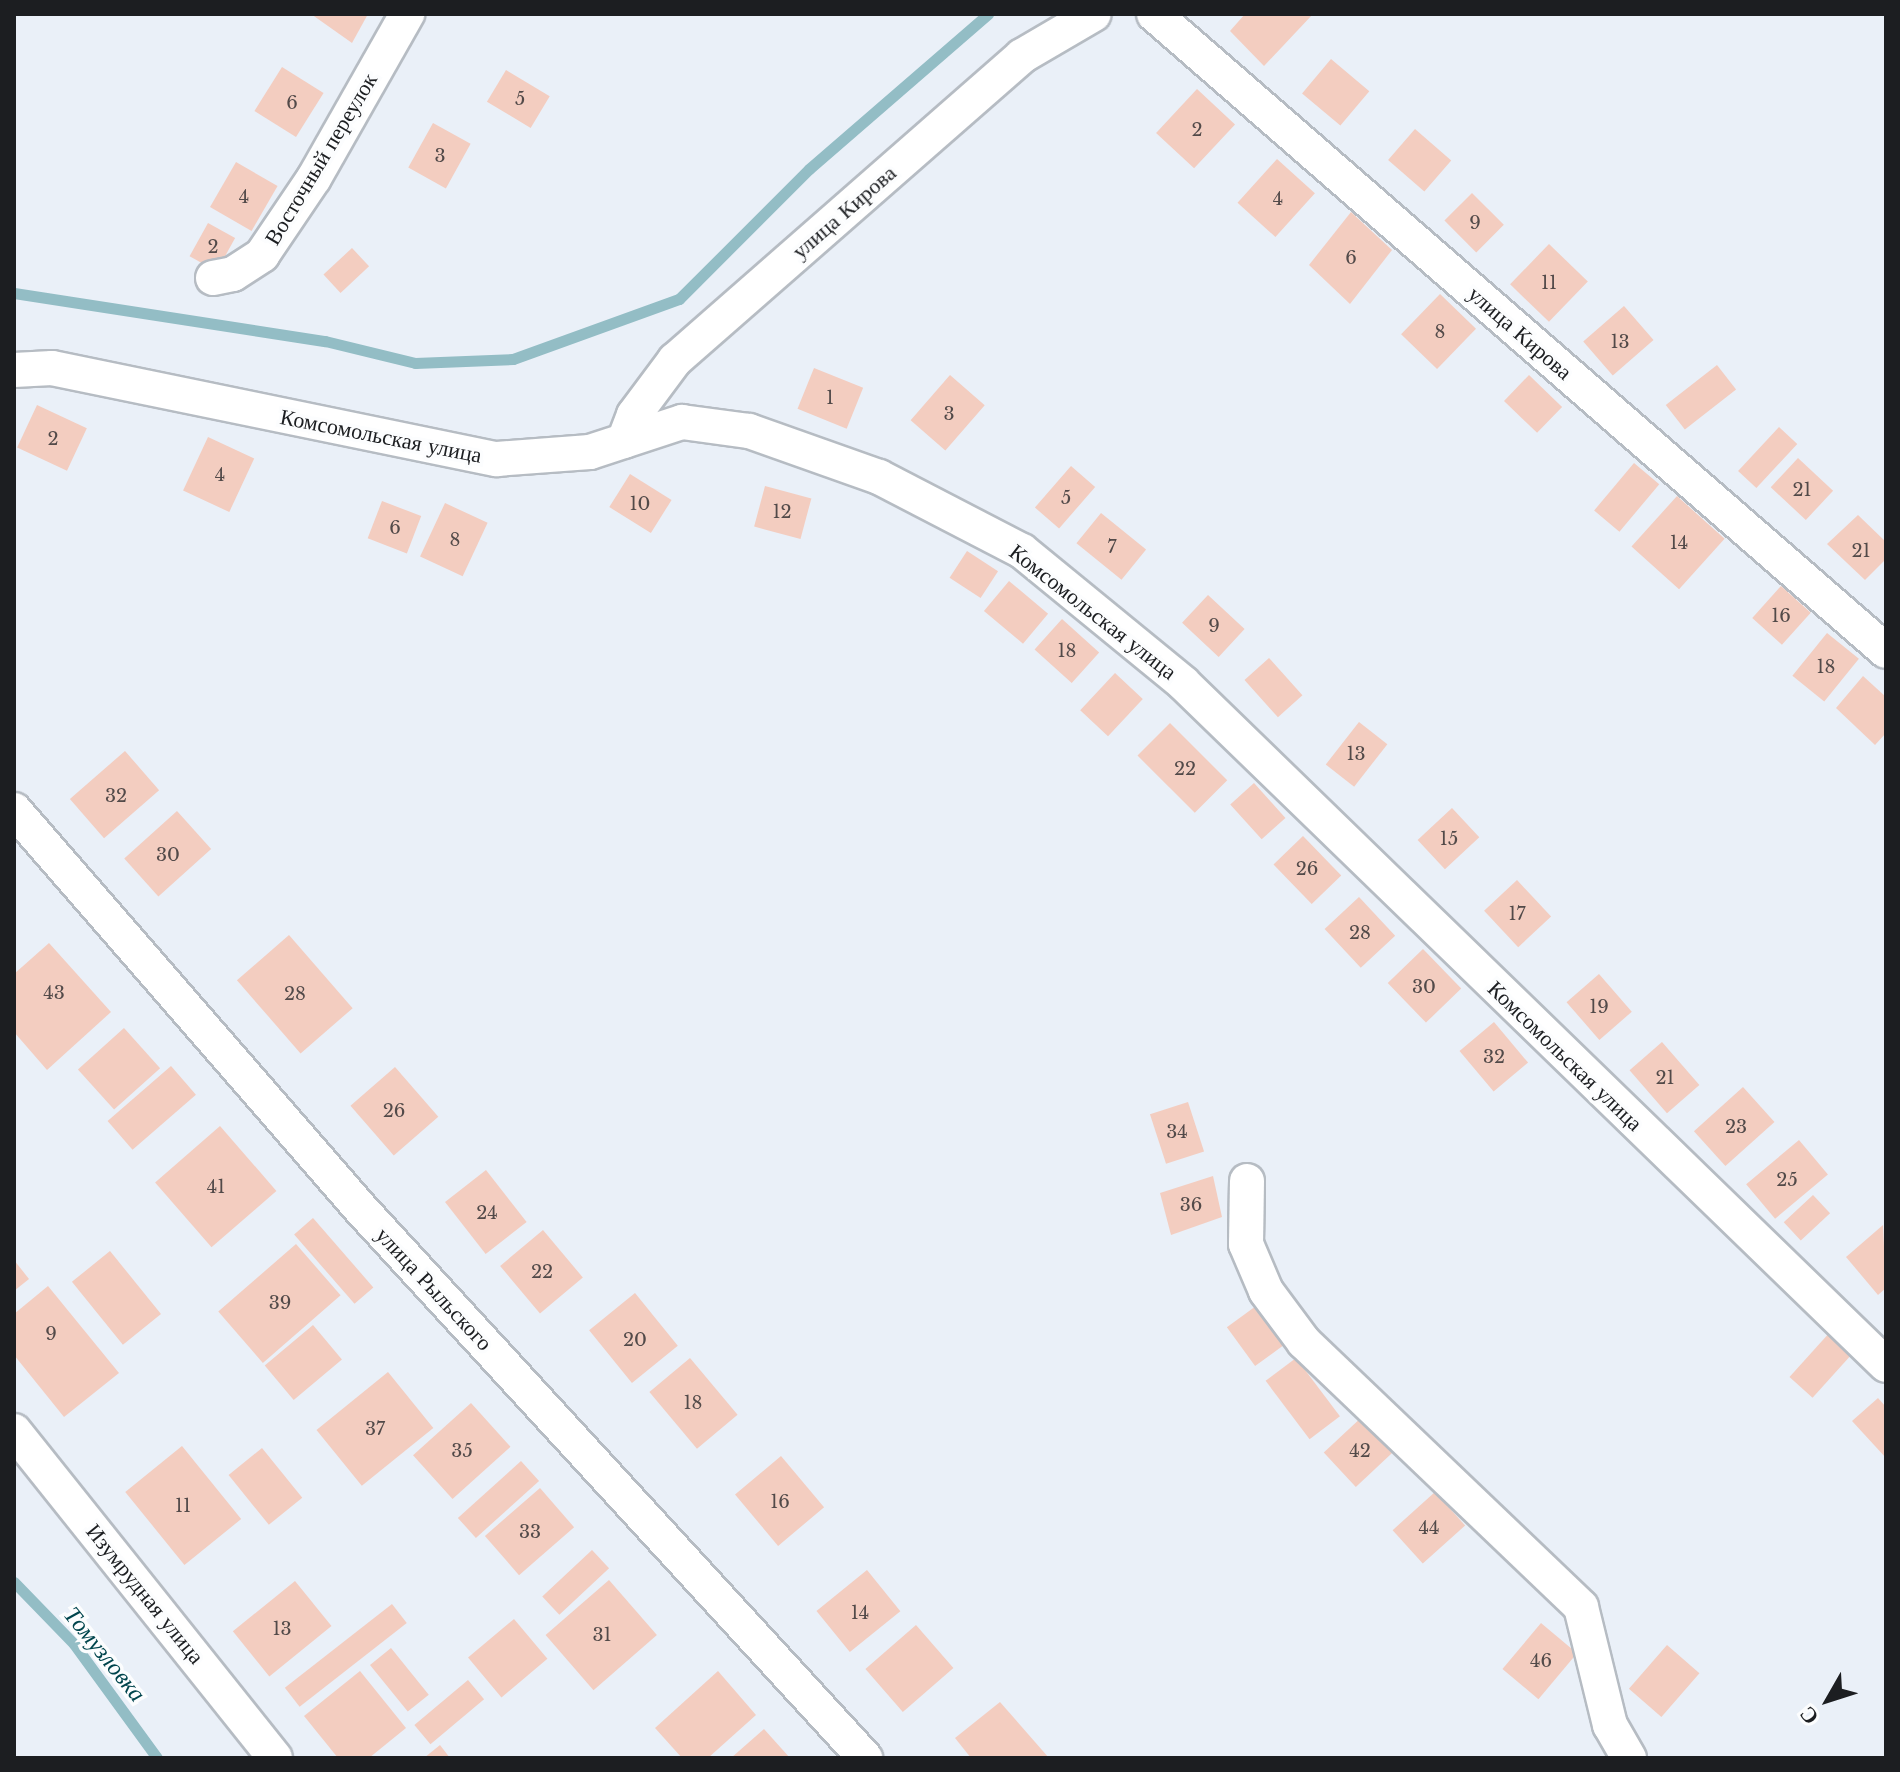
<!DOCTYPE html>
<meta charset="utf-8">
<style>
body{margin:0}
#map{position:relative;width:1900px;height:1772px;overflow:hidden;background:#eaf0f8;font-family:"Libre Baskerville",serif}
div>[style]{position:absolute}
[style*='--x']{left:calc(var(--x)*1px);top:calc(var(--y)*1px);width:calc(var(--w)*1px);rotate:calc(var(--a)*1deg)}
.stream>*{height:11px;margin:-5.5px;padding:0 5.5px;transform-origin:5.5px;border-radius:5.5px;background:#93bdc5}
.building>*{inset:0;background:#f3cdc0;transform-origin:0 0}
.roads{filter:drop-shadow(2px 0 #b6bcc3) drop-shadow(-2px 0 #b6bcc3) drop-shadow(0 2px #b6bcc3) drop-shadow(0 -2px #b6bcc3)}
.minor>*{height:34px;margin:-17px;padding:0 17px;transform-origin:17px;border-radius:17px;background:#fff}
span{translate:-50% -50%;white-space:nowrap;text-align:center;line-height:1.15;-webkit-text-stroke:7px #fcfdfe;paint-order:stroke}
.number-label{font-size:18px;color:#524a49}
.number-label span{-webkit-text-stroke-width:0}
.street-label{font-size:22px;color:#1c1e21}
.water-label{font-size:24px;color:#01454d;font-style:italic}
.frame{position:absolute;inset:0;border:16px solid #1c1e21;pointer-events:none}
.north{position:absolute;left:1788px;top:1660px;width:80px;height:80px;-webkit-text-stroke:6px #fcfdfe;paint-order:stroke;rotate:231deg;font-size:22px;font-weight:700;line-height:32px;text-align:center;color:#1c1e21}
.north::after{content:'';display:block;margin:auto;width:28px;height:36px;background:#1c1e21;clip-path:polygon(50% 0,100% 100%,50% 72%,0 100%)}
</style>
<div id="map">
<div class="stream">
<i style="--x:14;--y:293;--w:315;--a:8.8"></i>
<i style="--x:325;--y:341;--w:93;--a:13.7"></i>
<i style="--x:415;--y:363;--w:98;--a:-2.3"></i>
<i style="--x:513;--y:359;--w:177;--a:-19.9"></i>
<i style="--x:679;--y:299;--w:184;--a:-45"></i>
<i style="--x:809;--y:169;--w:237;--a:-40.9"></i>
<i style="--x:14;--y:1582;--w:86;--a:45.9"></i>
<i style="--x:74;--y:1644;--w:141;--a:53.9"></i>
</div>
<div class="building">
<i style="clip-path:polygon(311px 14px,368px 14px,352px 43px)"></i>
<i style="clip-path:polygon(1245px 14px,1313px 14px,1264px 66px,1230px 31px)"></i>
<i style="left:1331px;top:59px;width:50px;height:45px;rotate:40deg"></i>
<i style="left:282px;top:67px;width:49px;height:52px;rotate:32deg"></i>
<i style="left:506px;top:70px;width:51px;height:37px;rotate:31deg"></i>
<i style="left:1197px;top:89px;width:52px;height:60px;rotate:43deg"></i>
<i style="left:433px;top:123px;width:43px;height:51px;rotate:29deg"></i>
<i style="left:1415px;top:129px;width:48px;height:41px;rotate:41deg"></i>
<i style="left:1277px;top:159px;width:51px;height:59px;rotate:42deg"></i>
<i style="left:236px;top:162px;width:48px;height:52px;rotate:30deg"></i>
<i style="left:1472px;top:193px;width:45px;height:39px;rotate:45deg"></i>
<i style="clip-path:polygon(1351px 212px,1392px 250px,1350px 304px,1309px 265px)"></i>
<i style="left:208px;top:223px;width:31px;height:38px;rotate:29deg"></i>
<i style="left:1549px;top:244px;width:54px;height:56px;rotate:44deg"></i>
<i style="left:352px;top:248px;width:25px;height:39px;rotate:47deg"></i>
<i style="left:1440px;top:294px;width:50px;height:56px;rotate:44deg"></i>
<i style="left:1624px;top:306px;width:45px;height:54px;rotate:49deg"></i>
<i style="left:1717px;top:365px;width:31px;height:65px;rotate:52deg"></i>
<i style="left:814px;top:368px;width:53px;height:44px;rotate:22deg"></i>
<i style="left:950px;top:375px;width:46px;height:60px;rotate:41deg"></i>
<i style="left:1529px;top:375px;width:46px;height:36px;rotate:44deg"></i>
<i style="left:37px;top:405px;width:55px;height:47px;rotate:25deg"></i>
<i style="left:1779px;top:427px;width:25px;height:60px;rotate:43deg"></i>
<i style="left:208px;top:437px;width:51px;height:59px;rotate:25deg"></i>
<i style="left:1798px;top:458px;width:48px;height:40px;rotate:43deg"></i>
<i style="left:1634px;top:463px;width:33px;height:62px;rotate:40deg"></i>
<i style="left:1071px;top:466px;width:32px;height:55px;rotate:41deg"></i>
<i style="left:630px;top:474px;width:49px;height:39px;rotate:32deg"></i>
<i style="left:765px;top:486px;width:48px;height:42px;rotate:15deg"></i>
<i style="left:1677px;top:496px;width:64px;height:68px;rotate:42deg"></i>
<i style="left:382px;top:501px;width:42px;height:40px;rotate:21deg"></i>
<i style="left:445px;top:503px;width:47px;height:59px;rotate:25deg"></i>
<i style="left:1101px;top:513px;width:58px;height:39px;rotate:39deg"></i>
<i style="clip-path:polygon(1858px 515px,1886px 542px,1886px 559px,1865px 580px,1827px 544px)"></i>
<i style="left:967px;top:551px;width:37px;height:32px;rotate:33deg"></i>
<i style="left:1009px;top:581px;width:51px;height:39px;rotate:40deg"></i>
<i style="left:1781px;top:586px;width:40px;height:43px;rotate:42deg"></i>
<i style="left:1208px;top:595px;width:50px;height:38px;rotate:43deg"></i>
<i style="left:1062px;top:619px;width:50px;height:41px;rotate:42deg"></i>
<i style="left:1827px;top:633px;width:41px;height:55px;rotate:39deg"></i>
<i style="left:1269px;top:658px;width:50px;height:33px;rotate:48deg"></i>
<i style="left:1115px;top:673px;width:38px;height:51px;rotate:43deg"></i>
<i style="clip-path:polygon(1863px 676px,1886px 697px,1886px 733px,1875px 745px,1836px 708px)"></i>
<i style="left:1359px;top:722px;width:36px;height:54px;rotate:38deg"></i>
<i style="left:1170px;top:723px;width:81px;height:46px;rotate:45deg"></i>
<i style="left:125px;top:751px;width:52px;height:73px;rotate:49deg"></i>
<i style="left:1254px;top:783px;width:47px;height:32px;rotate:48deg"></i>
<i style="left:1452px;top:808px;width:40px;height:47px;rotate:47deg"></i>
<i style="left:177px;top:811px;width:51px;height:71px;rotate:48deg"></i>
<i style="left:1303px;top:836px;width:55px;height:41px;rotate:46deg"></i>
<i style="left:1517px;top:880px;width:50px;height:45px;rotate:47deg"></i>
<i style="left:1359px;top:897px;width:53px;height:47px;rotate:47deg"></i>
<i style="left:289px;top:935px;width:97px;height:69px;rotate:49deg"></i>
<i style="clip-path:polygon(49px 943px,111px 1012px,47px 1070px,14px 1032px,14px 974px)"></i>
<i style="left:1423px;top:949px;width:55px;height:49px;rotate:46deg"></i>
<i style="left:1599px;top:974px;width:50px;height:43px;rotate:49deg"></i>
<i style="left:1494px;top:1022px;width:53px;height:45px;rotate:50deg"></i>
<i style="left:124px;top:1028px;width:54px;height:62px;rotate:48deg"></i>
<i style="left:1662px;top:1042px;width:57px;height:43px;rotate:49deg"></i>
<i style="left:171px;top:1066px;width:38px;height:84px;rotate:49deg"></i>
<i style="left:395px;top:1067px;width:66px;height:59px;rotate:49deg"></i>
<i style="left:1743px;top:1087px;width:47px;height:66px;rotate:48deg"></i>
<i style="left:1188px;top:1102px;width:52px;height:40px;rotate:72deg"></i>
<i style="left:220px;top:1126px;width:86px;height:86px;rotate:49deg"></i>
<i style="left:1799px;top:1140px;width:45px;height:69px;rotate:50deg"></i>
<i style="left:486px;top:1170px;width:66px;height:52px;rotate:52deg"></i>
<i style="clip-path:polygon(1213px 1176px,1222px 1217px,1171px 1235px,1160px 1193px)"></i>
<i style="left:1813px;top:1195px;width:25px;height:40px;rotate:47deg"></i>
<i style="left:313px;top:1218px;width:92px;height:25px;rotate:49deg"></i>
<i style="clip-path:polygon(1883px 1225px,1886px 1288px,1878px 1295px,1846px 1257px)"></i>
<i style="left:543px;top:1230px;width:62px;height:56px;rotate:50deg"></i>
<i style="left:296px;top:1244px;width:68px;height:103px;rotate:49deg"></i>
<i style="left:110px;top:1251px;width:81px;height:49px;rotate:51deg"></i>
<i style="clip-path:polygon(14px 1260px,29px 1279px,14px 1291px)"></i>
<i style="clip-path:polygon(48px 1286px,119px 1373px,64px 1417px,14px 1355px,14px 1314px)"></i>
<i style="left:635px;top:1293px;width:68px;height:59px;rotate:51deg"></i>
<i style="left:1256px;top:1306px;width:48px;height:36px;rotate:54deg"></i>
<i style="left:313px;top:1325px;width:45px;height:63px;rotate:50deg"></i>
<i style="left:1831px;top:1331px;width:31px;height:62px;rotate:42deg"></i>
<i style="left:690px;top:1358px;width:74px;height:53px;rotate:50deg"></i>
<i style="left:1296px;top:1358px;width:73px;height:38px;rotate:53deg"></i>
<i style="left:388px;top:1372px;width:72px;height:92px;rotate:51deg"></i>
<i style="clip-path:polygon(1878px 1398px,1886px 1407px,1886px 1458px,1852px 1421px)"></i>
<i style="left:471px;top:1403px;width:59px;height:78px;rotate:48deg"></i>
<i style="left:1364px;top:1415px;width:47px;height:55px;rotate:47deg"></i>
<i style="left:182px;top:1446px;width:94px;height:73px;rotate:51deg"></i>
<i style="left:262px;top:1448px;width:64px;height:43px;rotate:51deg"></i>
<i style="left:781px;top:1456px;width:67px;height:60px;rotate:50deg"></i>
<i style="left:521px;top:1461px;width:27px;height:85px;rotate:48deg"></i>
<i style="left:540px;top:1488px;width:52px;height:73px;rotate:49deg"></i>
<i style="left:1435px;top:1492px;width:45px;height:57px;rotate:48deg"></i>
<i style="left:592px;top:1550px;width:25px;height:68px;rotate:47deg"></i>
<i style="left:867px;top:1570px;width:53px;height:65px;rotate:51deg"></i>
<i style="left:609px;top:1580px;width:73px;height:84px;rotate:49deg"></i>
<i style="left:295px;top:1581px;width:58px;height:80px;rotate:51deg"></i>
<i style="left:392px;top:1604px;width:24px;height:136px;rotate:52deg"></i>
<i style="left:514px;top:1619px;width:52px;height:60px;rotate:50deg"></i>
<i style="left:1541px;top:1623px;width:47px;height:60px;rotate:40deg"></i>
<i style="left:916px;top:1625px;width:57px;height:67px;rotate:49deg"></i>
<i style="left:1667px;top:1645px;width:43px;height:58px;rotate:41deg"></i>
<i style="left:391px;top:1648px;width:60px;height:27px;rotate:51deg"></i>
<i style="clip-path:polygon(360px 1671px,406px 1728px,369px 1758px,338px 1758px,304px 1716px)"></i>
<i style="clip-path:polygon(718px 1671px,756px 1715px,708px 1758px,682px 1758px,655px 1728px)"></i>
<i style="left:468px;top:1680px;width:25px;height:70px;rotate:50deg"></i>
<i style="clip-path:polygon(1000px 1702px,1049px 1758px,971px 1758px,955px 1738px)"></i>
<i style="clip-path:polygon(764px 1729px,790px 1758px,731px 1758px)"></i>
<i style="clip-path:polygon(440px 1745px,450px 1758px,424px 1758px)"></i>
</div>
<div class="roads">
<div class="minor">
<i style="--x:1154;--y:14;--w:970;--a:41.03"></i>
<i style="--x:213;--y:278;--w:20;--a:-11"></i>
<i style="--x:233;--y:274;--w:35;--a:-33"></i>
<i style="--x:262;--y:255;--w:93;--a:-56"></i>
<i style="--x:314;--y:178;--w:189;--a:-60.4"></i>
<i style="--x:14;--y:370;--w:38;--a:-3"></i>
<i style="--x:52;--y:368;--w:454;--a:11.6"></i>
<i style="--x:497;--y:459;--w:93;--a:-4.3"></i>
<i style="--x:590;--y:452;--w:97;--a:-18.1"></i>
<i style="--x:682;--y:422;--w:68;--a:7.7"></i>
<i style="--x:749;--y:431;--w:138;--a:19.5"></i>
<i style="--x:879;--y:477;--w:161;--a:27.4"></i>
<i style="--x:1022;--y:551;--w:208;--a:39.3"></i>
<i style="--x:1183;--y:683;--w:979;--a:44.13"></i>
<i style="--x:624;--y:441;--w:28;--a:-69"></i>
<i style="--x:634;--y:415;--w:69;--a:-53.3"></i>
<i style="--x:675;--y:360;--w:461;--a:-41.2"></i>
<i style="--x:1022;--y:56;--w:83;--a:-30.3"></i>
<i style="--x:14;--y:810;--w:527;--a:49"></i>
<i style="--x:360;--y:1208;--w:747;--a:47.44"></i>
<i style="--x:1247;--y:1181;--w:63;--a:90.9"></i>
<i style="--x:1246;--y:1244;--w:51;--a:66.9"></i>
<i style="--x:1266;--y:1291;--w:64;--a:53.3"></i>
<i style="--x:1304;--y:1342;--w:383;--a:43.7"></i>
<i style="--x:1581;--y:1607;--w:122;--a:76.2"></i>
<i style="--x:1610;--y:1725;--w:38;--a:60"></i>
<i style="--x:14;--y:1431;--w:418;--a:51.4"></i>
</div>
</div>
<div class="number-label">
<span style="left:520px;top:99px">5</span>
<span style="left:292px;top:103px">6</span>
<span style="left:1197px;top:130px">2</span>
<span style="left:440px;top:156px">3</span>
<span style="left:244px;top:197px">4</span>
<span style="left:1278px;top:199px">4</span>
<span style="left:1475px;top:223px">9</span>
<span style="left:213px;top:247px">2</span>
<span style="left:1351px;top:258px">6</span>
<span style="left:1549px;top:283px">11</span>
<span style="left:1440px;top:332px">8</span>
<span style="left:1620px;top:342px">13</span>
<span style="left:830px;top:398px">1</span>
<span style="left:949px;top:414px">3</span>
<span style="left:53px;top:439px">2</span>
<span style="left:220px;top:475px">4</span>
<span style="left:1802px;top:490px">21</span>
<span style="left:1066px;top:498px">5</span>
<span style="left:640px;top:504px">10</span>
<span style="left:782px;top:512px">12</span>
<span style="left:395px;top:528px">6</span>
<span style="left:455px;top:540px">8</span>
<span style="left:1679px;top:543px">14</span>
<span style="left:1112px;top:547px">7</span>
<span style="left:1861px;top:551px">21</span>
<span style="left:1781px;top:616px">16</span>
<span style="left:1214px;top:626px">9</span>
<span style="left:1067px;top:651px">18</span>
<span style="left:1826px;top:667px">18</span>
<span style="left:1356px;top:754px">13</span>
<span style="left:1185px;top:769px">22</span>
<span style="left:116px;top:796px">32</span>
<span style="left:1449px;top:839px">15</span>
<span style="left:168px;top:855px">30</span>
<span style="left:1307px;top:869px">26</span>
<span style="left:1517px;top:914px">17</span>
<span style="left:1360px;top:933px">28</span>
<span style="left:1424px;top:987px">30</span>
<span style="left:54px;top:993px">43</span>
<span style="left:295px;top:994px">28</span>
<span style="left:1599px;top:1007px">19</span>
<span style="left:1494px;top:1057px">32</span>
<span style="left:1665px;top:1078px">21</span>
<span style="left:394px;top:1111px">26</span>
<span style="left:1736px;top:1127px">23</span>
<span style="left:1177px;top:1132px">34</span>
<span style="left:1787px;top:1180px">25</span>
<span style="left:216px;top:1187px">41</span>
<span style="left:1191px;top:1205px">36</span>
<span style="left:487px;top:1213px">24</span>
<span style="left:542px;top:1272px">22</span>
<span style="left:280px;top:1303px">39</span>
<span style="left:51px;top:1334px">9</span>
<span style="left:635px;top:1340px">20</span>
<span style="left:693px;top:1403px">18</span>
<span style="left:375px;top:1429px">37</span>
<span style="left:462px;top:1451px">35</span>
<span style="left:1360px;top:1451px">42</span>
<span style="left:780px;top:1502px">16</span>
<span style="left:183px;top:1506px">11</span>
<span style="left:1429px;top:1528px">44</span>
<span style="left:530px;top:1532px">33</span>
<span style="left:860px;top:1613px">14</span>
<span style="left:282px;top:1629px">13</span>
<span style="left:602px;top:1635px">31</span>
<span style="left:1541px;top:1661px">46</span>
</div>
<div class="street-label">
<span style="left:321px;top:159px;rotate:-59deg">Восточный переулок</span>
<span style="left:844px;top:212px;rotate:-41deg">улица Кирова</span>
<span style="left:1520px;top:333px;rotate:41deg">улица Кирова</span>
<span style="left:381px;top:436px;rotate:11deg">Комсомольская улица</span>
<span style="left:1093px;top:612px;rotate:38deg">Комсомольская улица</span>
<span style="left:1565px;top:1056px;rotate:44deg">Комсомольская улица</span>
<span style="left:434px;top:1289px;rotate:47deg">улица Рыльского</span>
<span style="left:145px;top:1594px;rotate:51deg">Изумрудная улица</span>
</div>
<div class="water-label">
<span style="left:105px;top:1654px;rotate:51deg">Томузловка</span>
</div>
<div class="frame"></div>
<div class="north">С</div>
</div>
